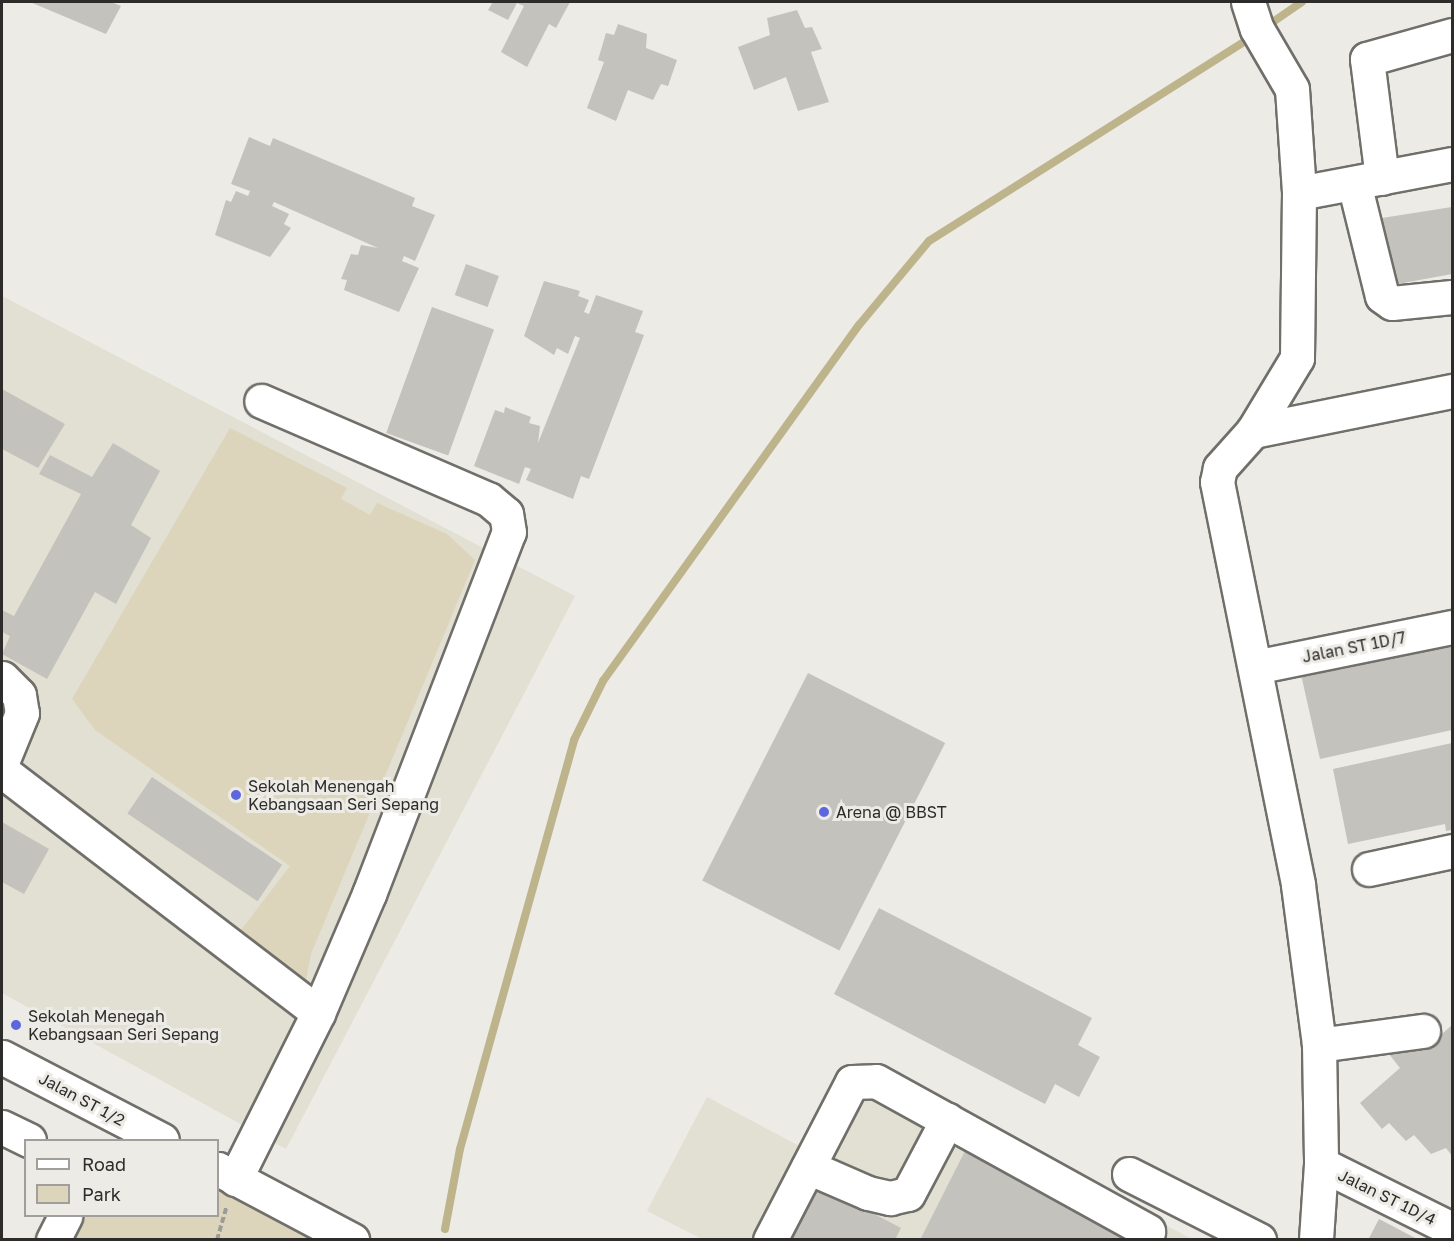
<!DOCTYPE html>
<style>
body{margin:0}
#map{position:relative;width:1454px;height:1241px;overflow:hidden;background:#ecebe6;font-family:"Golos Text",sans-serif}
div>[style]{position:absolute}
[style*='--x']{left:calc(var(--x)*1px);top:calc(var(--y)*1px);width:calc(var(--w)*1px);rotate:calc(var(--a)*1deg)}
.built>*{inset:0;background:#e2dfd3}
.green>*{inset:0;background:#dcd5bb}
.stream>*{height:8px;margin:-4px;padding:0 4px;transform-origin:4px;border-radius:4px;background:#beb48b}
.building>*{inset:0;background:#c3c2bd;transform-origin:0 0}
.path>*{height:4px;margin-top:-2px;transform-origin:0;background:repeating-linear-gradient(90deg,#9c9b98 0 6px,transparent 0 9px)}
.roads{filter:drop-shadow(2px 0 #706f6a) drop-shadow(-2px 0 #706f6a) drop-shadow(0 2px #706f6a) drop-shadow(0 -2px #706f6a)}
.minor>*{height:33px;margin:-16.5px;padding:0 16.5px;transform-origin:16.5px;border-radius:16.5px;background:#fff}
.dots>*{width:16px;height:16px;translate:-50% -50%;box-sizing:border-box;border:3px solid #ecebe6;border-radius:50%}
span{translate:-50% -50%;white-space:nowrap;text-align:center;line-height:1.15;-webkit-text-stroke:6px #ecebe6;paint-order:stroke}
.street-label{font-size:16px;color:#2d2c2a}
.poi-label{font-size:16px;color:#2d2c2a}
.left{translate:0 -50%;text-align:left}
.frame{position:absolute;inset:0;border:3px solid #2d2c2a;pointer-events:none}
.legend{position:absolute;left:24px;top:1139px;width:195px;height:78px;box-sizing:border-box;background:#ecebe6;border:2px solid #a09f9b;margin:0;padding:8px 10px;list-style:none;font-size:18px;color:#2d2c2a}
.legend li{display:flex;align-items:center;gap:12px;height:30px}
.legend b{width:30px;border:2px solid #a09f9b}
</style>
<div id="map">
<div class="built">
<i style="clip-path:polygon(2px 296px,575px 596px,286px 1149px,2px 993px)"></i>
<i style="clip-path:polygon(855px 1065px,1192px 1239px,770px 1240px)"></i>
<i style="clip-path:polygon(707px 1097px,805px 1149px,757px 1239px,702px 1239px,647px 1211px)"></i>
</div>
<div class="green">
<i style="clip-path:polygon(230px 428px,347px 488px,341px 499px,370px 515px,377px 503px,447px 534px,475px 560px,311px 954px,306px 980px,241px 930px,290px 866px,95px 730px,72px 699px)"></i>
<i style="clip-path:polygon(218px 1185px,321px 1240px,75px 1240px,85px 1216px,218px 1216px)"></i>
</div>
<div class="stream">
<i style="--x:1264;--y:28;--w:46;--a:-34.4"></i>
<i style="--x:445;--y:1229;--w:81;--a:-79.4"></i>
<i style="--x:460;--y:1149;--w:425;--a:-74.4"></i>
<i style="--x:574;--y:740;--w:66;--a:-63.8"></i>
<i style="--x:603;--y:681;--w:438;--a:-54.3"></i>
<i style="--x:859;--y:325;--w:109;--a:-50.2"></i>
<i style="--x:929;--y:241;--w:382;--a:-32.3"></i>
</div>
<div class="building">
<i style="clip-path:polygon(30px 2px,111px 2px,121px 6px,106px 34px)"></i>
<i style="clip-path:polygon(493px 2px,570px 2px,556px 28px,549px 24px,527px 67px,501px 52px,524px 6px,517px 3px,508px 20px,488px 10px)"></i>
<i style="clip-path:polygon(797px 10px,805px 28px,812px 27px,822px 49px,811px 52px,829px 102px,798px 111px,786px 77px,754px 90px,738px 47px,770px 35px,767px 18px)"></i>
<i style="clip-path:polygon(618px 24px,647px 34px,646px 48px,677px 60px,668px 86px,661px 84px,653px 100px,628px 90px,616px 121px,587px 108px,604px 62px,598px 60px,606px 33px,614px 35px)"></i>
<i style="clip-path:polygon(249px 137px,270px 146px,273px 138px,415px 198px,412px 206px,435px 215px,415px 261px,404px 256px,402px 261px,419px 268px,399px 312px,344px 290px,347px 280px,341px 279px,351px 254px,358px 255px,361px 245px,378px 248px,274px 202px,272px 206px,289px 214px,284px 224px,291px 228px,270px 257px,215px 235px,226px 200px,231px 202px,236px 191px,248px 196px,250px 191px,231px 184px)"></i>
<i style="clip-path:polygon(1452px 207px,1452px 274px,1392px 285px,1382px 218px)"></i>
<i style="left:466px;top:264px;width:35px;height:33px;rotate:20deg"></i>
<i style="clip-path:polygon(544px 281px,580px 291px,578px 296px,589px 300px,584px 312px,589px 314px,596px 295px,643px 311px,635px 332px,644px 335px,589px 479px,581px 476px,573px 499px,526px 480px,531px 469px,525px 467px,519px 484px,474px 466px,495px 410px,504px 413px,505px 407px,531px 417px,529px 423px,540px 426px,538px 443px,580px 338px,575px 336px,568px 354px,557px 348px,554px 355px,524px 336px)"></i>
<i style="left:432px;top:307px;width:66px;height:134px;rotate:20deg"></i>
<i style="clip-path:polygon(2px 389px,65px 424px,38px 468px,2px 449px)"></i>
<i style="clip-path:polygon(113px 443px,160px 471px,131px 525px,151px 538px,116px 604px,95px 592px,47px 679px,2px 654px,10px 636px,2px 632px,2px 610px,14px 616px,81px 494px,39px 474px,50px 455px,92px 477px)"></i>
<i style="clip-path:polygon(1438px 647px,1452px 647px,1452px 730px,1320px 759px,1300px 670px,1338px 662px,1339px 670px)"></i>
<i style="left:808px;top:673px;width:154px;height:233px;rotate:27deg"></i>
<i style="clip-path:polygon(1452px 743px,1452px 830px,1446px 831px,1445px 824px,1348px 844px,1333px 769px)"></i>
<i style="left:152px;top:777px;width:157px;height:44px;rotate:34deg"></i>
<i style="clip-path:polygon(2px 822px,49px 849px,24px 894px,2px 882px)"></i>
<i style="clip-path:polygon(879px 908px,1092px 1018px,1078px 1045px,1100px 1057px,1079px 1097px,1055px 1084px,1045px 1104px,834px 994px)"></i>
<i style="clip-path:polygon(1452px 1025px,1452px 1156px,1446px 1148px,1431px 1154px,1414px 1135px,1406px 1141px,1389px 1123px,1382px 1129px,1360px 1103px,1400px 1068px,1389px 1054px,1409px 1036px,1423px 1051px)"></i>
<i style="clip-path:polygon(965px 1151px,1136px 1240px,920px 1240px)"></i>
<i style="clip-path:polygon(815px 1183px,901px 1228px,895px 1240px,785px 1240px)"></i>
<i style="clip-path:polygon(1379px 1219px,1419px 1240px,1368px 1240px)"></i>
</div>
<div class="path">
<i style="--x:217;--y:1240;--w:35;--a:-74"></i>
</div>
<div class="roads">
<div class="minor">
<i style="--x:1248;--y:2;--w:28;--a:72"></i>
<i style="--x:1257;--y:29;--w:69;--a:59.7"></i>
<i style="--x:1292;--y:89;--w:104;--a:86.1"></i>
<i style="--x:1299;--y:193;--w:165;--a:90.7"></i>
<i style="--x:1297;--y:358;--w:85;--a:121.1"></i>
<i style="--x:1253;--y:431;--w:50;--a:131.7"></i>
<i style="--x:1220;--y:468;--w:14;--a:102"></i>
<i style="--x:1217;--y:482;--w:411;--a:78.6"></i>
<i style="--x:1298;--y:885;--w:161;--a:82.5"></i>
<i style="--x:1319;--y:1045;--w:119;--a:89"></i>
<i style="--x:1321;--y:1164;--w:76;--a:93.8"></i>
<i style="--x:1382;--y:178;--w:120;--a:-97.2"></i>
<i style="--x:1367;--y:59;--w:88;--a:-15.8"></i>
<i style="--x:1354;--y:183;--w:116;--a:76.1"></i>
<i style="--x:1382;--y:296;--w:12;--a:35"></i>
<i style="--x:1392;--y:303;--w:60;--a:-5.7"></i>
<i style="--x:1299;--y:193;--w:156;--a:-10.7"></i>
<i style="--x:1253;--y:431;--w:203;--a:-11.4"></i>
<i style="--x:1255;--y:667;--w:201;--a:-11.5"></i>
<i style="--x:2;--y:678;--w:24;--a:45"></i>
<i style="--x:19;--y:695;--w:18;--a:81"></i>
<i style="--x:22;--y:713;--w:53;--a:112.2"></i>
<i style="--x:2;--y:771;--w:398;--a:37.4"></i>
<i style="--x:1369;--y:869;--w:85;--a:-12.2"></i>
<i style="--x:1319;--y:1045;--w:105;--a:-7.7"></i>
<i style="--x:2;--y:1057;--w:180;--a:27.4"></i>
<i style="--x:2;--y:1127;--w:30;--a:26"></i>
<i style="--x:1321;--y:1164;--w:146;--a:26.4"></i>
<i style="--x:808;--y:1167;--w:65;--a:23.4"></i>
<i style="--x:868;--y:1193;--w:23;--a:13"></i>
<i style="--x:890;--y:1198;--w:18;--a:-13"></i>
<i style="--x:908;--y:1194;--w:84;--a:-62.2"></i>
<i style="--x:218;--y:1169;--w:152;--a:27.9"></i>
<i style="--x:1129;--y:1174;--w:146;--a:26.9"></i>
<i style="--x:235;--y:1179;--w:186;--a:-63.4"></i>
<i style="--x:318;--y:1013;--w:129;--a:-66.8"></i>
<i style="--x:369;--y:894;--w:388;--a:-68.9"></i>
<i style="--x:509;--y:532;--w:18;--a:-99"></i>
<i style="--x:506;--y:514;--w:23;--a:-140"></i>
<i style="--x:488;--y:499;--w:247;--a:-156.6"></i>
<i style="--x:53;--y:1240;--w:27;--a:-63"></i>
<i style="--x:770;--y:1240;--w:178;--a:-62.6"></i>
<i style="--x:852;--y:1082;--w:24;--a:-2"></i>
<i style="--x:876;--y:1081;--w:311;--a:28.9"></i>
</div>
</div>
<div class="dots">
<i style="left:236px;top:795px;background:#5c67de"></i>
<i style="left:824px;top:812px;background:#5c67de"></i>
<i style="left:16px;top:1025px;background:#5c67de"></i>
</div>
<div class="street-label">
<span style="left:1354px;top:647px;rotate:-11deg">Jalan ST 1D/7</span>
<span style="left:82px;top:1099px;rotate:28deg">Jalan ST 1/2</span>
<span style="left:1387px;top:1197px;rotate:26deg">Jalan ST 1D/4</span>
</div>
<div class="poi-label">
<span class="left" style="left:248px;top:795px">Sekolah Menengah<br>Kebangsaan Seri Sepang</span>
<span class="left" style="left:836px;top:812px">Arena @ BBST</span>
<span class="left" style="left:28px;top:1025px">Sekolah Menegah<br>Kebangsaan Seri Sepang</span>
</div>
<div class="frame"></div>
<ul class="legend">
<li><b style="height:8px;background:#fff"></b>Road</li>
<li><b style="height:16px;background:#dcd5bb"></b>Park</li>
</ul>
</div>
